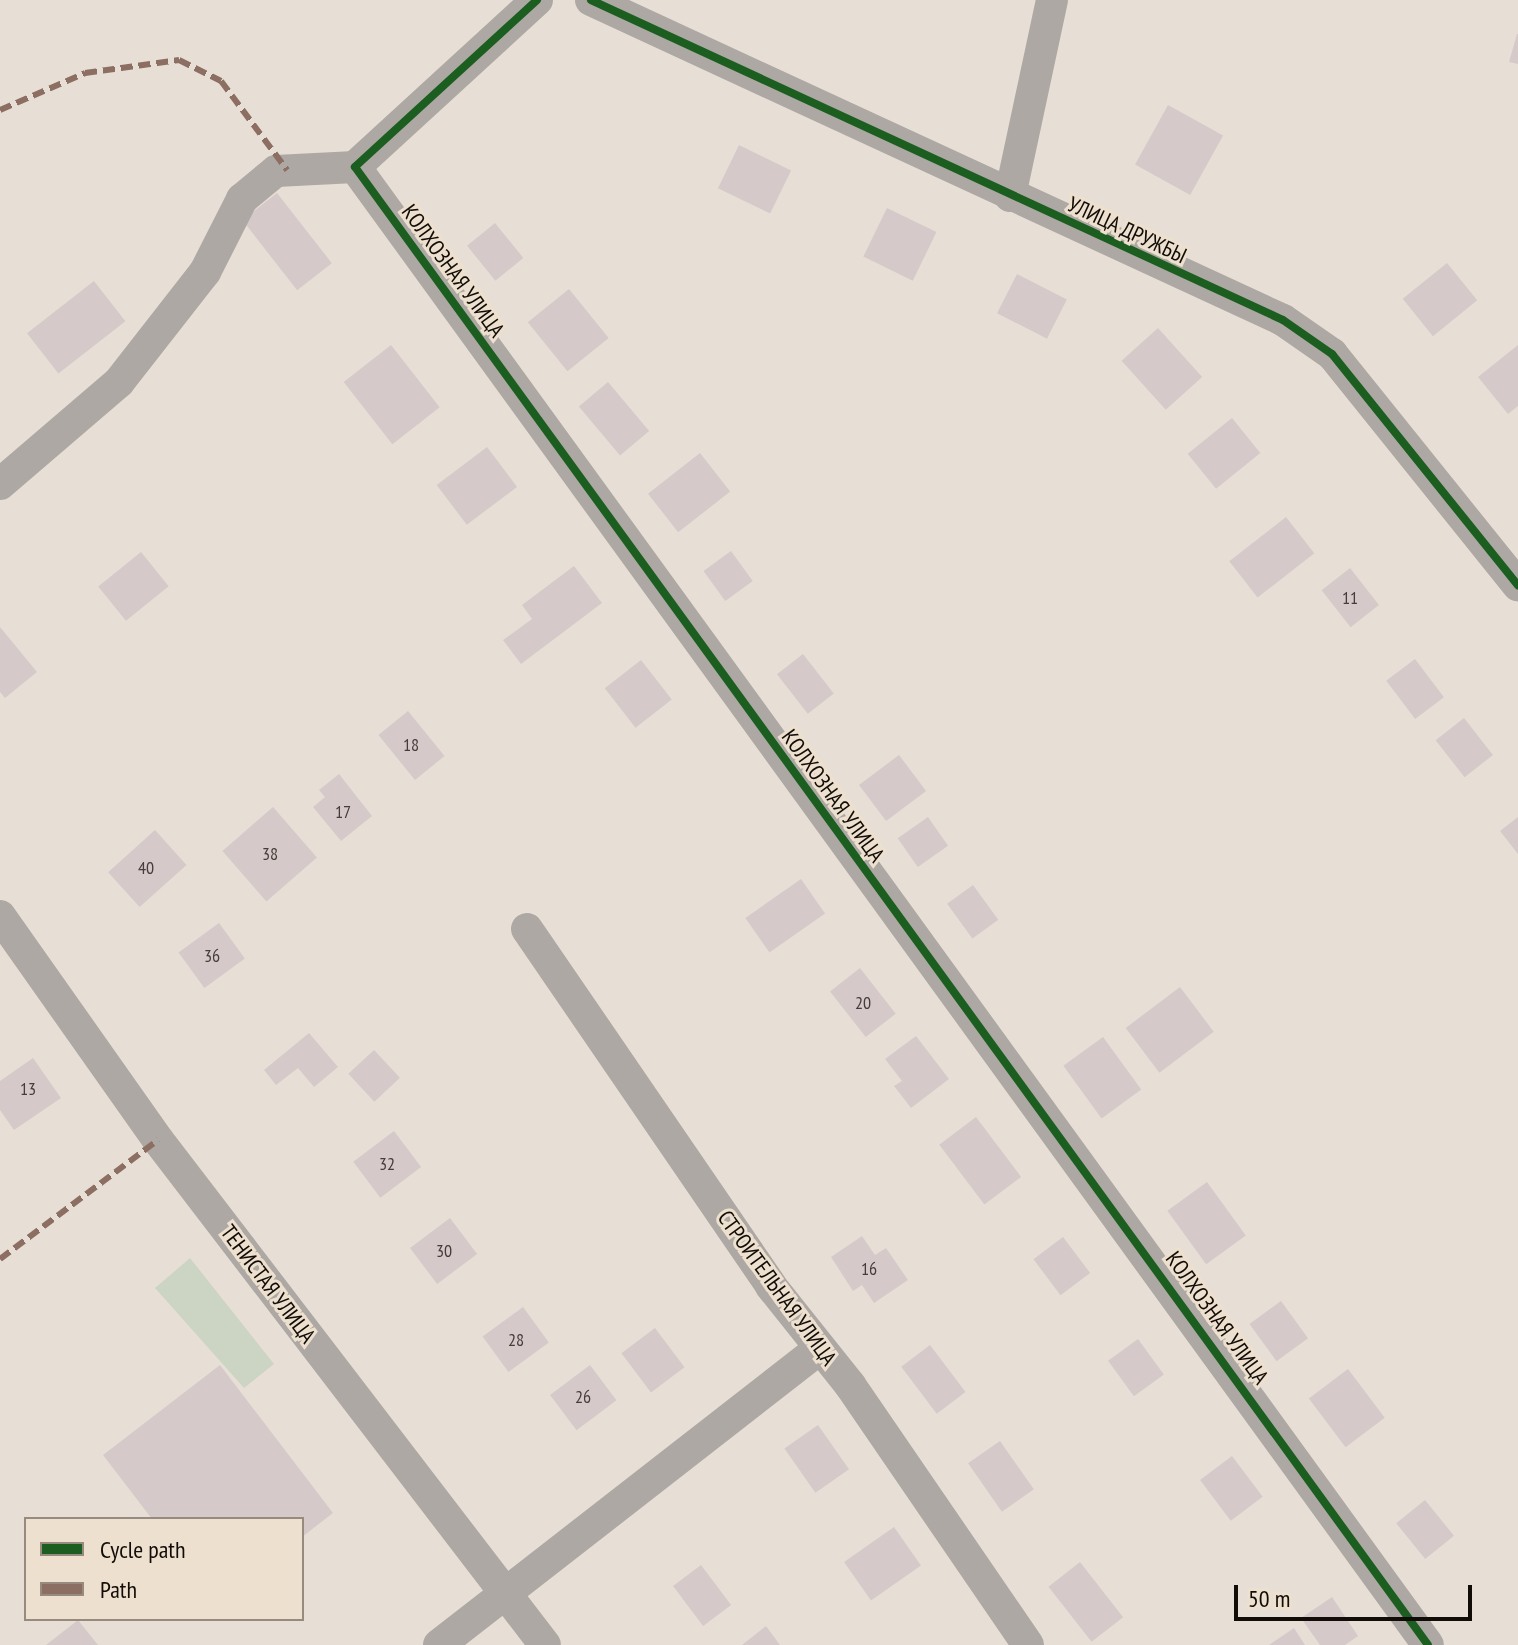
<!DOCTYPE html>
<meta charset="utf-8">
<style>
body{margin:0}
#map{position:relative;width:1518px;height:1645px;overflow:hidden;background:#e7dfd5;font-family:"PT Sans Narrow",sans-serif}
div>[style]{position:absolute}
[style*='--x']{left:calc(var(--x)*1px);top:calc(var(--y)*1px);width:calc(var(--w)*1px);rotate:calc(var(--a)*1deg)}
.green>*{inset:0;background:#ccd5c3}
.building>*{inset:0;background:#d6c9c9;transform-origin:0 0}
.minor>*{height:32px;margin:-16px;padding:0 16px;transform-origin:16px;border-radius:16px;background:#ada8a4}
.quiet>*{height:6px;margin-top:-3px;transform-origin:0;background:repeating-linear-gradient(90deg,#8d6e63 0 12px,transparent 0 18px)}
.cycleway>*{height:8px;margin:-4px;padding:0 4px;transform-origin:4px;border-radius:4px;background:#1b5e20}
span{translate:-50% -50%;white-space:nowrap;text-align:center;line-height:1.15;-webkit-text-stroke:6px #eee0ce;paint-order:stroke}
.number-label{font-size:18px;color:#443d3a}
.number-label span{-webkit-text-stroke-width:0}
.street-label{font-size:22px;color:#110c07}
.legend{position:absolute;left:24px;top:1517px;width:280px;height:104px;box-sizing:border-box;background:#eee0ce;border:2px solid #968b7e;margin:0;padding:10px 14px;list-style:none;font-size:24px;color:#110c07}
.legend li{display:flex;align-items:center;gap:16px;height:40px}
.legend b{width:40px;border:2px solid #968b7e}
.scale{position:absolute;left:1234px;top:1585px;width:238px;height:36px;box-sizing:border-box;border:4px solid #110c07;border-top:0;padding-left:10px;font-size:24px;line-height:28px;white-space:nowrap;color:#110c07;-webkit-text-stroke:6px #eee0ce;paint-order:stroke}
</style>
<div id="map">
<div class="green">
<i style="clip-path:polygon(190px 1258px,274px 1364px,244px 1388px,155px 1288px)"></i>
</div>
<div class="building">
<i style="clip-path:polygon(1517px 34px,1518px 34px,1518px 64px,1509px 62px)"></i>
<i style="left:1168px;top:105px;width:63px;height:68px;rotate:29deg"></i>
<i style="left:739px;top:145px;width:58px;height:48px;rotate:26deg"></i>
<i style="left:277px;top:193px;width:89px;height:44px;rotate:52deg"></i>
<i style="left:887px;top:208px;width:55px;height:54px;rotate:26deg"></i>
<i style="left:495px;top:223px;width:45px;height:36px;rotate:51deg"></i>
<i style="left:1447px;top:263px;width:48px;height:57px;rotate:51deg"></i>
<i style="left:1017px;top:274px;width:56px;height:44px;rotate:27deg"></i>
<i style="left:94px;top:281px;width:51px;height:85px;rotate:52deg"></i>
<i style="left:569px;top:289px;width:63px;height:53px;rotate:51deg"></i>
<i style="left:1158px;top:328px;width:66px;height:49px;rotate:48deg"></i>
<i style="left:391px;top:345px;width:79px;height:60px;rotate:52deg"></i>
<i style="clip-path:polygon(1518px 345px,1518px 406px,1508px 414px,1478px 377px)"></i>
<i style="left:608px;top:382px;width:64px;height:38px;rotate:50deg"></i>
<i style="left:1232px;top:418px;width:45px;height:57px;rotate:51deg"></i>
<i style="left:487px;top:447px;width:50px;height:63px;rotate:53deg"></i>
<i style="left:700px;top:453px;width:49px;height:66px;rotate:52deg"></i>
<i style="left:1286px;top:517px;width:46px;height:72px;rotate:52deg"></i>
<i style="left:731px;top:551px;width:37px;height:34px;rotate:54deg"></i>
<i style="left:141px;top:552px;width:44px;height:55px;rotate:51deg"></i>
<i style="clip-path:polygon(574px 566px,602px 603px,521px 664px,503px 640px,532px 619px,522px 605px)"></i>
<i style="left:1350px;top:568px;width:47px;height:36px;rotate:52deg"></i>
<i style="clip-path:polygon(0 627px,37px 672px,5px 698px,0 692px)"></i>
<i style="left:803px;top:654px;width:50px;height:33px;rotate:52deg"></i>
<i style="left:1415px;top:659px;width:48px;height:36px;rotate:53deg"></i>
<i style="left:641px;top:660px;width:50px;height:46px;rotate:52deg"></i>
<i style="left:408px;top:711px;width:58px;height:38px;rotate:51deg"></i>
<i style="left:1464px;top:718px;width:47px;height:36px;rotate:52deg"></i>
<i style="left:899px;top:755px;width:45px;height:50px;rotate:53deg"></i>
<i style="clip-path:polygon(339px 774px,372px 816px,341px 841px,313px 807px,325px 797px,319px 790px)"></i>
<i style="left:273px;top:807px;width:67px;height:67px;rotate:49deg"></i>
<i style="left:928px;top:817px;width:35px;height:37px;rotate:55deg"></i>
<i style="clip-path:polygon(1518px 817px,1518px 854px,1500px 831px)"></i>
<i style="left:155px;top:830px;width:47px;height:63px;rotate:48deg"></i>
<i style="left:801px;top:879px;width:42px;height:68px;rotate:55deg"></i>
<i style="left:973px;top:885px;width:43px;height:32px;rotate:54deg"></i>
<i style="left:219px;top:923px;width:44px;height:50px;rotate:54deg"></i>
<i style="left:860px;top:968px;width:58px;height:38px;rotate:52deg"></i>
<i style="left:1180px;top:987px;width:56px;height:68px;rotate:53deg"></i>
<i style="clip-path:polygon(309px 1033px,338px 1067px,314px 1087px,298px 1068px,276px 1085px,264px 1070px)"></i>
<i style="clip-path:polygon(916px 1036px,949px 1079px,911px 1108px,894px 1086px,902px 1081px,885px 1059px)"></i>
<i style="left:1103px;top:1037px;width:65px;height:49px;rotate:54deg"></i>
<i style="left:374px;top:1050px;width:38px;height:35px;rotate:47deg"></i>
<i style="clip-path:polygon(33px 1058px,61px 1098px,14px 1130px,0 1110px,0 1081px)"></i>
<i style="left:976px;top:1117px;width:75px;height:46px;rotate:53deg"></i>
<i style="left:394px;top:1131px;width:45px;height:51px;rotate:53deg"></i>
<i style="left:1207px;top:1182px;width:66px;height:49px;rotate:54deg"></i>
<i style="left:450px;top:1218px;width:45px;height:50px;rotate:53deg"></i>
<i style="clip-path:polygon(862px 1236px,875px 1255px,886px 1248px,908px 1280px,874px 1303px,862px 1285px,853px 1291px,831px 1257px)"></i>
<i style="left:1063px;top:1237px;width:45px;height:37px;rotate:53deg"></i>
<i style="left:1281px;top:1301px;width:46px;height:39px;rotate:54deg"></i>
<i style="left:523px;top:1307px;width:44px;height:50px;rotate:54deg"></i>
<i style="left:655px;top:1328px;width:49px;height:42px;rotate:53deg"></i>
<i style="left:1138px;top:1339px;width:44px;height:37px;rotate:54deg"></i>
<i style="left:930px;top:1345px;width:59px;height:36px;rotate:53deg"></i>
<i style="clip-path:polygon(220px 1365px,333px 1513px,302px 1537px,302px 1519px,152px 1519px,103px 1455px)"></i>
<i style="left:590px;top:1365px;width:44px;height:50px;rotate:53deg"></i>
<i style="left:1348px;top:1369px;width:61px;height:49px;rotate:53deg"></i>
<i style="left:818px;top:1425px;width:54px;height:41px;rotate:55deg"></i>
<i style="left:1000px;top:1441px;width:59px;height:39px;rotate:55deg"></i>
<i style="left:1232px;top:1456px;width:51px;height:40px;rotate:53deg"></i>
<i style="left:1425px;top:1500px;width:46px;height:37px;rotate:51deg"></i>
<i style="left:894px;top:1527px;width:47px;height:61px;rotate:55deg"></i>
<i style="left:1080px;top:1562px;width:70px;height:40px;rotate:52deg"></i>
<i style="left:701px;top:1565px;width:50px;height:35px;rotate:53deg"></i>
<i style="clip-path:polygon(1332px 1597px,1358px 1636px,1345px 1645px,1320px 1645px,1301px 1618px)"></i>
<i style="clip-path:polygon(78px 1620px,98px 1645px,46px 1645px)"></i>
<i style="clip-path:polygon(766px 1626px,780px 1645px,742px 1645px)"></i>
<i style="clip-path:polygon(1294px 1628px,1305px 1645px,1269px 1645px)"></i>
</div>
<div class="minor">
<i style="--x:537;--y:0;--w:247;--a:137.5"></i>
<i style="--x:355;--y:167;--w:1826;--a:54.02"></i>
<i style="--x:591;--y:0;--w:762;--a:24.82"></i>
<i style="--x:1283;--y:320;--w:60;--a:34.8"></i>
<i style="--x:1332;--y:354;--w:297;--a:51.2"></i>
<i style="--x:1010;--y:196;--w:200;--a:-77.9"></i>
<i style="--x:0;--y:484;--w:157;--a:-40.6"></i>
<i style="--x:119;--y:382;--w:140;--a:-52"></i>
<i style="--x:205;--y:272;--w:82;--a:-63.1"></i>
<i style="--x:242;--y:199;--w:44;--a:-39.5"></i>
<i style="--x:276;--y:171;--w:79;--a:-2.9"></i>
<i style="--x:0;--y:916;--w:274;--a:54.8"></i>
<i style="--x:158;--y:1140;--w:636;--a:52.54"></i>
<i style="--x:527;--y:929;--w:432;--a:55.6"></i>
<i style="--x:771;--y:1286;--w:127;--a:51.4"></i>
<i style="--x:850;--y:1385;--w:315;--a:55.6"></i>
<i style="--x:439;--y:1645;--w:482;--a:-37.9"></i>
</div>
<div class="quiet">
<i style="--x:0;--y:110;--w:93;--a:-23.5"></i>
<i style="--x:85;--y:73;--w:95;--a:-7.9"></i>
<i style="--x:179;--y:60;--w:47;--a:26.6"></i>
<i style="--x:221;--y:81;--w:111;--a:53.4"></i>
<i style="--x:0;--y:1259;--w:198;--a:-37"></i>
</div>
<div class="cycleway">
<i style="--x:537;--y:0;--w:247;--a:137.5"></i>
<i style="--x:355;--y:167;--w:1826;--a:54.02"></i>
<i style="--x:591;--y:0;--w:762;--a:24.82"></i>
<i style="--x:1283;--y:320;--w:60;--a:34.8"></i>
<i style="--x:1332;--y:354;--w:297;--a:51.2"></i>
</div>
<div class="number-label">
<span style="left:1350px;top:598px">11</span>
<span style="left:411px;top:745px">18</span>
<span style="left:343px;top:812px">17</span>
<span style="left:270px;top:854px">38</span>
<span style="left:146px;top:868px">40</span>
<span style="left:212px;top:956px">36</span>
<span style="left:863px;top:1003px">20</span>
<span style="left:28px;top:1089px">13</span>
<span style="left:387px;top:1164px">32</span>
<span style="left:444px;top:1251px">30</span>
<span style="left:869px;top:1269px">16</span>
<span style="left:516px;top:1340px">28</span>
<span style="left:583px;top:1397px">26</span>
</div>
<div class="street-label">
<span style="left:1127px;top:230px;rotate:25deg">УЛИЦА ДРУЖБЫ</span>
<span style="left:453px;top:271px;rotate:54deg">КОЛХОЗНАЯ УЛИЦА</span>
<span style="left:833px;top:796px;rotate:54deg">КОЛХОЗНАЯ УЛИЦА</span>
<span style="left:268px;top:1284px;rotate:53deg">ТЕНИСТАЯ УЛИЦА</span>
<span style="left:777px;top:1288px;rotate:54deg">СТРОИТЕЛЬНАЯ УЛИЦА</span>
<span style="left:1217px;top:1318px;rotate:54deg">КОЛХОЗНАЯ УЛИЦА</span>
</div>
<ul class="legend">
<li><b style="height:10px;background:#1b5e20"></b>Cycle path</li>
<li><b style="height:10px;background:#8d6e63"></b>Path</li>
</ul>
<div class="scale">50 m</div>
</div>
